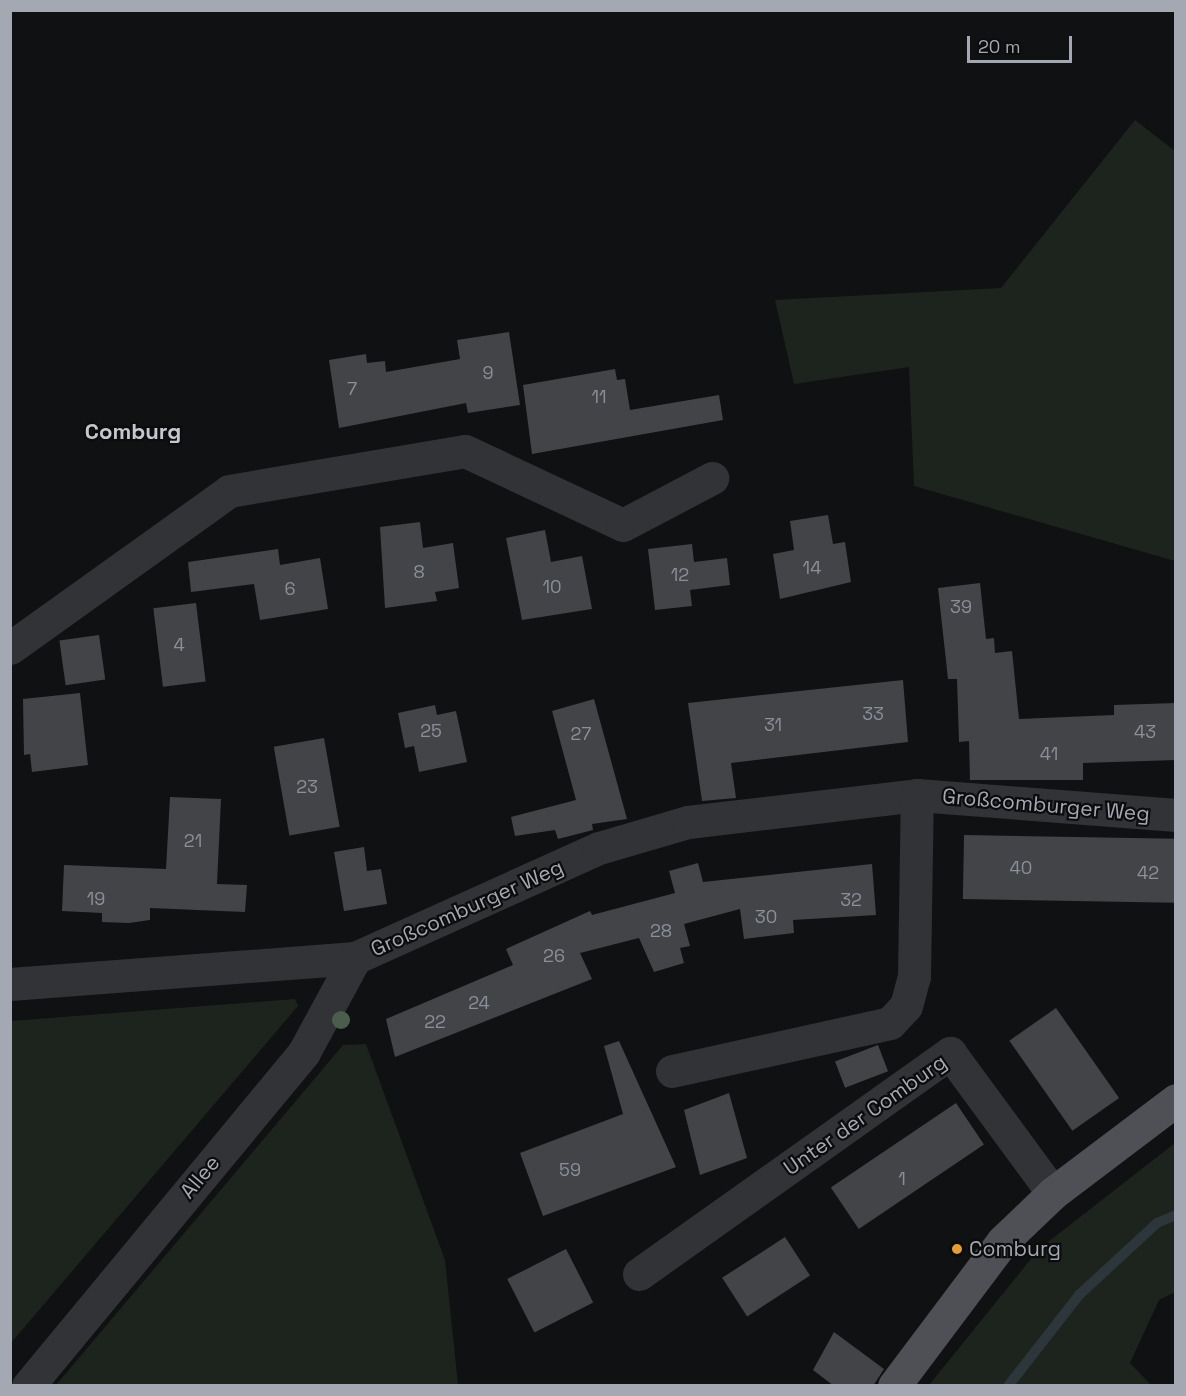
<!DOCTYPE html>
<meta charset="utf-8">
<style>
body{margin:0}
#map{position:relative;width:1186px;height:1396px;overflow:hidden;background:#101112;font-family:"Space Grotesk",sans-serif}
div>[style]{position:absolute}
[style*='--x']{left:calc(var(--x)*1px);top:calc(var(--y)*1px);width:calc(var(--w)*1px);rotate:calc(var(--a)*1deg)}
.green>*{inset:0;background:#1d241e}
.stream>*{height:10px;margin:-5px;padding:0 5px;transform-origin:5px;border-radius:5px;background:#2d363b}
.building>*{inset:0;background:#424448;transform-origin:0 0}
.minor>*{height:33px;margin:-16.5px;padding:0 16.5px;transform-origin:16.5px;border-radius:16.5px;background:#323336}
.major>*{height:33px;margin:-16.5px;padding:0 16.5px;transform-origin:16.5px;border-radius:16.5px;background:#4e5055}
.trees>*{width:18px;height:18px;margin:-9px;border-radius:50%;background:#4b5d4c}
.dots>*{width:16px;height:16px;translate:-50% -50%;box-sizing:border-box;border:3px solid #0c0c0d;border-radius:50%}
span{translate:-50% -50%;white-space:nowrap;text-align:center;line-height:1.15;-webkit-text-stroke:4.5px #0c0c0d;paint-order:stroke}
.number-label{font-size:18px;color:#8b8f98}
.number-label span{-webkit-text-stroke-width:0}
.street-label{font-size:21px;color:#a3a8b2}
.poi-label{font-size:21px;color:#a3a8b2}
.left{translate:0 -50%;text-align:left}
.neighbourhood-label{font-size:22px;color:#c3c7ce;font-weight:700}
.frame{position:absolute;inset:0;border:12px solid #a3a8b2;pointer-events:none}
.scale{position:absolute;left:967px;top:36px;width:105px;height:27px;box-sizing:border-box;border:3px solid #a3a8b2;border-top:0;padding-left:8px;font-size:18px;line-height:21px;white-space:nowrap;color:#a3a8b2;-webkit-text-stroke:4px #0c0c0d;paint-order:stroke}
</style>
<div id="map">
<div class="green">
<i style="clip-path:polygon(1135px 120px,1175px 151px,1175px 561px,914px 486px,909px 367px,794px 384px,775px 300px,1001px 288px)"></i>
<i style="clip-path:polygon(295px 999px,298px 1006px,11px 1343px,11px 1021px)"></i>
<i style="clip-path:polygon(366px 1044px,445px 1260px,458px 1385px,56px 1385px,343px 1045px)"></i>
<i style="clip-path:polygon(1175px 1143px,1175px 1292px,1159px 1300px,1130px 1363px,1151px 1385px,929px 1385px,1039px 1249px)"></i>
</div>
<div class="stream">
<i style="--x:1008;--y:1386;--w:115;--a:-52"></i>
<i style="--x:1079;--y:1295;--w:106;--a:-42.7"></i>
<i style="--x:1157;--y:1223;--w:21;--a:-23"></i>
</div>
<div class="building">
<i style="clip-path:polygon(509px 332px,520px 405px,468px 413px,466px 403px,339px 428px,329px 360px,366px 354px,367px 363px,385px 361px,386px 372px,460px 359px,457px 340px)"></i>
<i style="clip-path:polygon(615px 369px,617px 380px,625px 379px,630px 410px,719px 395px,723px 420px,532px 454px,523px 385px)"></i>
<i style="clip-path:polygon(828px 515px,833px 544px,845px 542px,851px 582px,780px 599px,773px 554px,794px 550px,790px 521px)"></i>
<i style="clip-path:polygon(420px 522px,423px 548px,453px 543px,459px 588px,435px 592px,437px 601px,385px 608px,380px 527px)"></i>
<i style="clip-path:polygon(545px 530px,551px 562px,582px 556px,592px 609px,522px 620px,506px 538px)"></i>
<i style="clip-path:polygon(692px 544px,694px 562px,727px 558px,730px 585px,690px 590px,692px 606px,655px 610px,648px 549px)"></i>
<i style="clip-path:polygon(278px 549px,280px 565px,320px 558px,328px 609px,260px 620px,254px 584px,191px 592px,188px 562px)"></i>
<i style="clip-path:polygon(980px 583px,986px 639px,994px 638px,995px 653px,1012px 651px,1019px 719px,1114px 715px,1114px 705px,1176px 703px,1176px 760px,1083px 763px,1083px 780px,970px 780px,969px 741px,959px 742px,957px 679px,948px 679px,938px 588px)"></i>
<i style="left:196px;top:603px;width:79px;height:43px;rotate:83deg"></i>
<i style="left:99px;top:635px;width:45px;height:40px;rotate:82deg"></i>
<i style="clip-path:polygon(903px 680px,908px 742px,731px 763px,736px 798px,702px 801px,688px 703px)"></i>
<i style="clip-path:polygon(80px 693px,88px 765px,32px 772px,30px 754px,24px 755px,23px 699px)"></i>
<i style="clip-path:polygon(594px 699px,627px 819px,592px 824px,593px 830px,558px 839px,555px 830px,515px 836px,511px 817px,576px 800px,552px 711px)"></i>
<i style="clip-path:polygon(435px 705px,437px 715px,456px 711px,467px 762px,419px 772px,414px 746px,405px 748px,398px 713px)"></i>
<i style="left:324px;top:738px;width:90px;height:51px;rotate:80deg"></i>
<i style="clip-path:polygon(170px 797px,221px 799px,217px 884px,247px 885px,245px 912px,150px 908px,150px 920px,129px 923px,102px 922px,102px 913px,62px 911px,64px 865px,166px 869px)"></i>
<i style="left:964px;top:835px;width:212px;height:64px;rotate:1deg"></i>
<i style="clip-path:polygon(364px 847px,367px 871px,381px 869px,387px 904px,344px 911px,334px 852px)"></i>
<i style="clip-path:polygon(698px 863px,703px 882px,872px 864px,876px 915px,793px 920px,794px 933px,744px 939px,740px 909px,684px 924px,690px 946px,680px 948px,684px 963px,654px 972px,639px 938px,580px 953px,592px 979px,395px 1057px,386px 1019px,513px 965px,506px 949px,590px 911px,592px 915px,675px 893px,669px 871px)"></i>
<i style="left:1056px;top:1008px;width:110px;height:57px;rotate:55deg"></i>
<i style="clip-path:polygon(619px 1041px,676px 1167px,543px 1216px,520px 1153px,623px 1114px,604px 1046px)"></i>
<i style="left:878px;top:1045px;width:28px;height:46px;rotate:69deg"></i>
<i style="clip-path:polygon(729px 1093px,747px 1158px,700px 1175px,684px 1110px)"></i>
<i style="left:956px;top:1103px;width:50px;height:151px;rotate:56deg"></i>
<i style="left:785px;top:1237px;width:46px;height:75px;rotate:57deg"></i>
<i style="left:566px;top:1249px;width:60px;height:66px;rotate:63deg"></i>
<i style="clip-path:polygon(834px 1332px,884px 1369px,873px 1386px,834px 1386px,813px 1370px)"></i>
</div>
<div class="minor">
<i style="--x:10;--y:648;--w:269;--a:-35.6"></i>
<i style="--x:229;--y:491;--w:239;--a:-9.6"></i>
<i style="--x:465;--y:451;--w:174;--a:25.1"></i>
<i style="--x:623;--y:525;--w:101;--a:-27.8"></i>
<i style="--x:10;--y:984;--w:346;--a:-4.3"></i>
<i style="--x:355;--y:958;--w:268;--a:-24.3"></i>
<i style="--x:599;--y:848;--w:93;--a:-16.3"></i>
<i style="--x:688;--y:822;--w:231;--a:-6.7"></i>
<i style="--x:917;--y:795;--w:260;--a:4.4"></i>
<i style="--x:672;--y:1071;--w:223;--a:-12.4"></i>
<i style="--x:890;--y:1023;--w:23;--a:-47"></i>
<i style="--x:906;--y:1006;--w:30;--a:-75"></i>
<i style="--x:914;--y:977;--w:182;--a:-89.1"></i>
<i style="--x:639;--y:1274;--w:382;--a:-35.4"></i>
<i style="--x:950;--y:1053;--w:174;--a:53.7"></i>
<i style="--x:28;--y:1386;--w:433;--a:-50.4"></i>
<i style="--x:304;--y:1052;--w:107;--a:-61.5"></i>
</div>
<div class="major">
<i style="--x:894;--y:1386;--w:181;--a:-53.1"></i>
<i style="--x:1003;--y:1241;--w:69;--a:-43.8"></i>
<i style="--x:1053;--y:1193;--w:154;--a:-37.1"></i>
</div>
<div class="trees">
<i style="left:341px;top:1020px"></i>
</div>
<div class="dots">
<i style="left:957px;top:1249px;background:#e49e37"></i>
</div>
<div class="number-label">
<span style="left:488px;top:373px">9</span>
<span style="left:352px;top:389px">7</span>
<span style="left:599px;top:397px">11</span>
<span style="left:812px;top:568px">14</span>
<span style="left:419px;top:572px">8</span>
<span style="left:680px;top:575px">12</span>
<span style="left:552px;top:587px">10</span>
<span style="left:290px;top:589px">6</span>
<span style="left:961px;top:607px">39</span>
<span style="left:179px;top:645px">4</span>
<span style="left:873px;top:714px">33</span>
<span style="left:773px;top:725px">31</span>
<span style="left:431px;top:731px">25</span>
<span style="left:1145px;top:732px">43</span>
<span style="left:581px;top:734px">27</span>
<span style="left:1049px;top:754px">41</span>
<span style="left:307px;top:787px">23</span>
<span style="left:193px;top:841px">21</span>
<span style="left:1021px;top:868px">40</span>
<span style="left:1148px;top:873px">42</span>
<span style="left:96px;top:899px">19</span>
<span style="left:851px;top:900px">32</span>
<span style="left:766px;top:917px">30</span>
<span style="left:661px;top:931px">28</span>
<span style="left:554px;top:956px">26</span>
<span style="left:479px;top:1003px">24</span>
<span style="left:435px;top:1022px">22</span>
<span style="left:570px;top:1170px">59</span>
<span style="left:902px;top:1179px">1</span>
</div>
<div class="street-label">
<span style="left:1046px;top:805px;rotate:5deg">Großcomburger Weg</span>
<span style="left:467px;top:908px;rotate:-24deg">Großcomburger Weg</span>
<span style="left:865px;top:1115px;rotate:-35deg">Unter der Comburg</span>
<span style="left:200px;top:1177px;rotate:-50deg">Allee</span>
</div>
<div class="poi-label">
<span class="left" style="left:969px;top:1249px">Comburg</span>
</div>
<div class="neighbourhood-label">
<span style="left:133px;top:432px">Comburg</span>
</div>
<div class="frame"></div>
<div class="scale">20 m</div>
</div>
